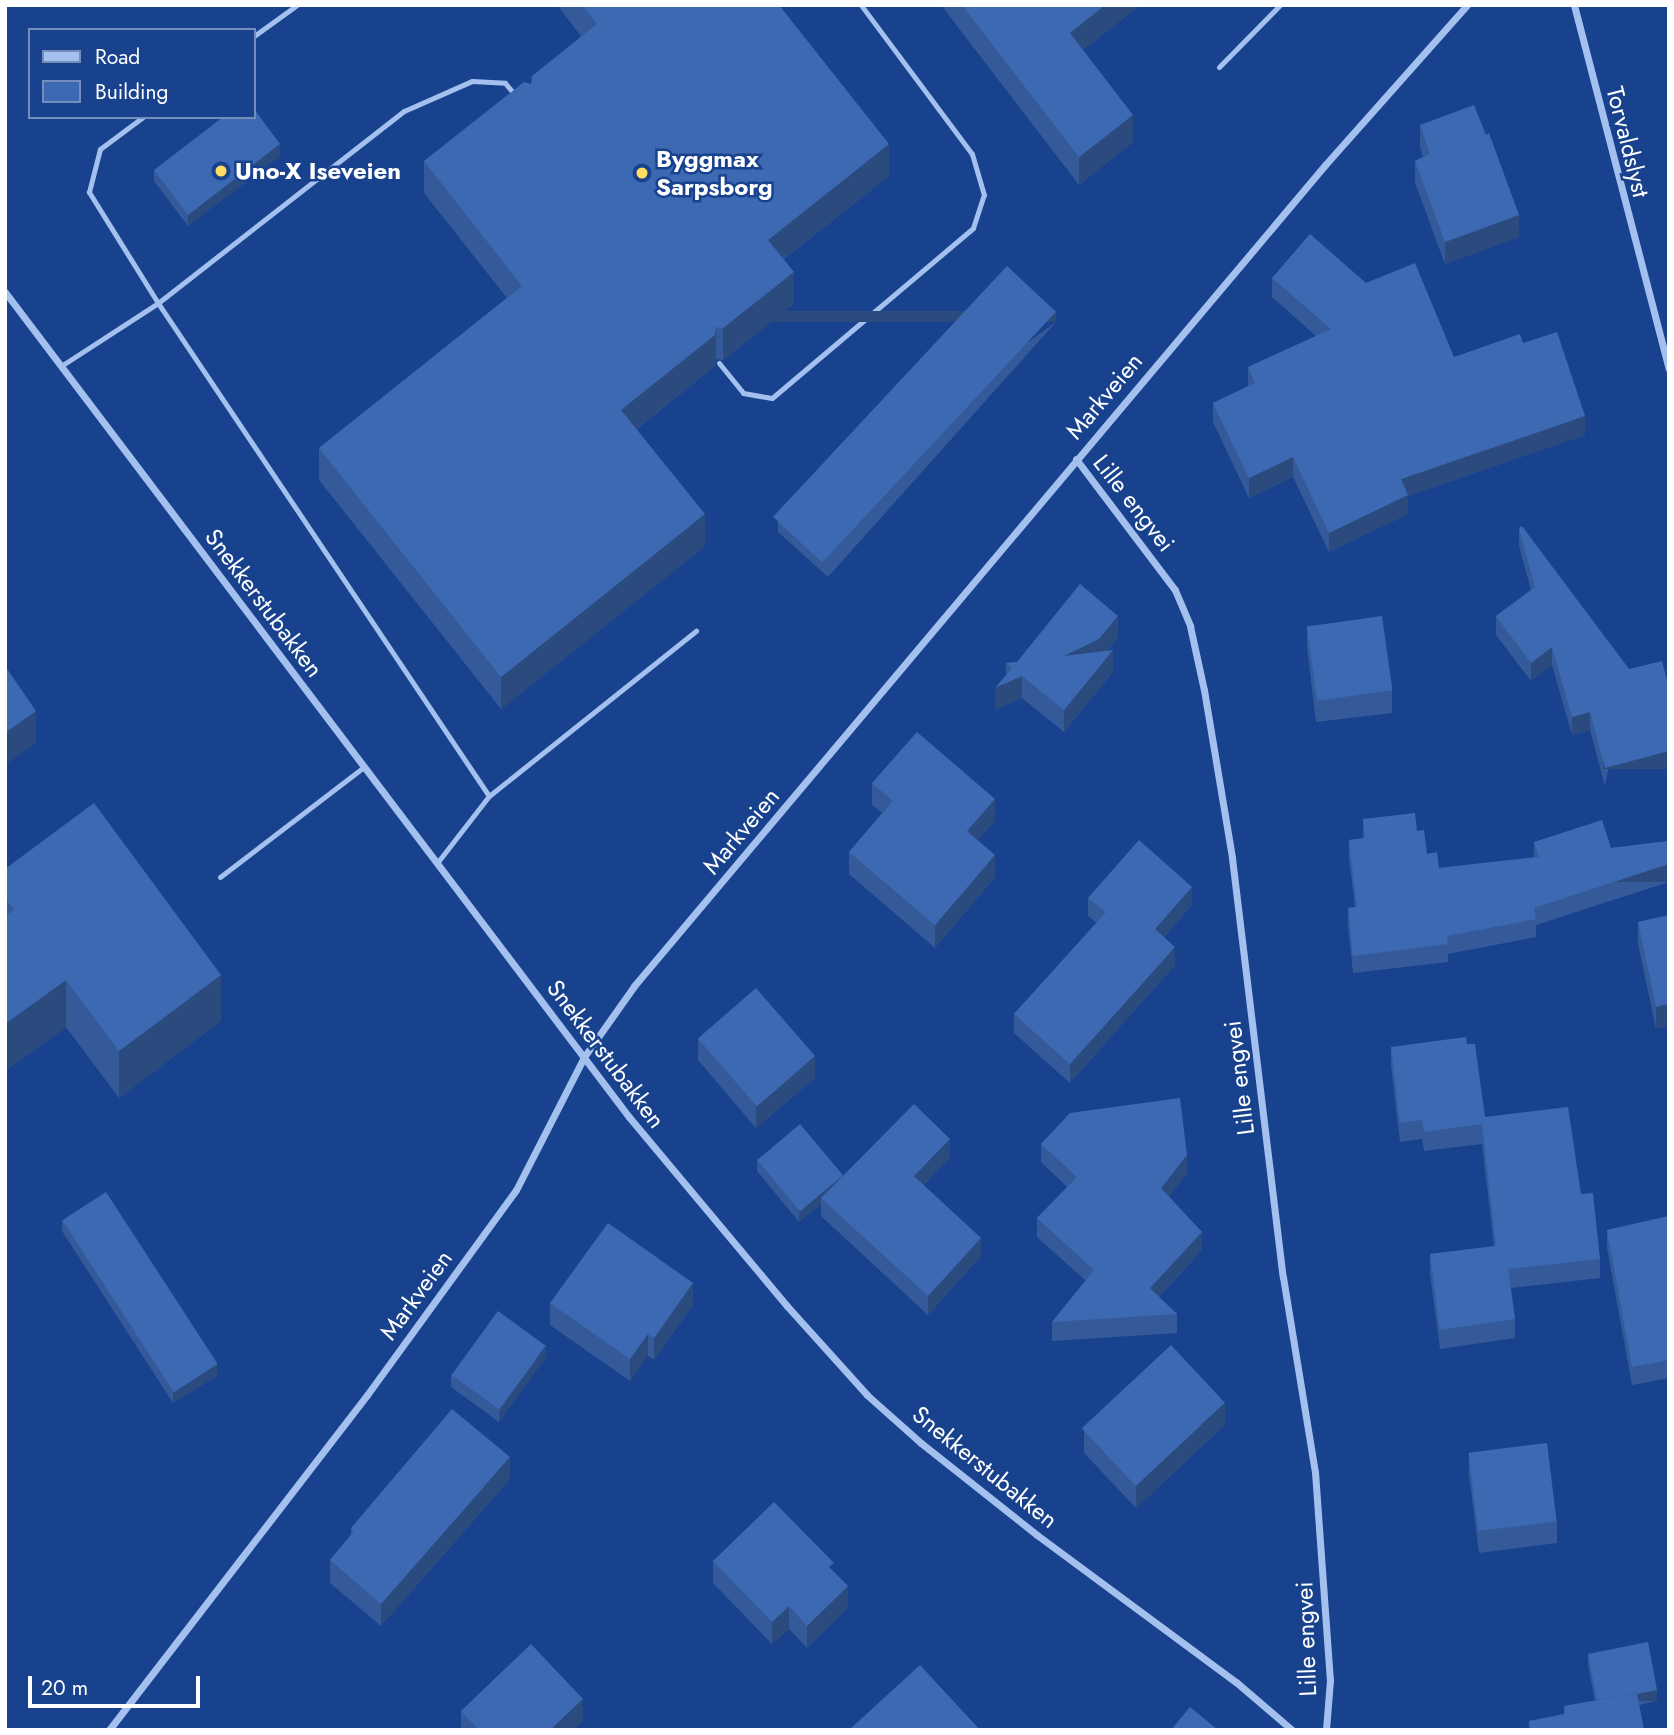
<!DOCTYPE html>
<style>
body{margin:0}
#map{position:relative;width:1674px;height:1735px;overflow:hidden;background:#18428d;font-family:Jost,sans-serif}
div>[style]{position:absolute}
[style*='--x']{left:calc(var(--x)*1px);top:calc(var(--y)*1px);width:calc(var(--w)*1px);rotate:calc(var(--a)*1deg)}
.service>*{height:5px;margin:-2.5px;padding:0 2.5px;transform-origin:2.5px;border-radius:2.5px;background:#a4c0ef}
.minor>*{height:7px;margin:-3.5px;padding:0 3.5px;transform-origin:3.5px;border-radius:3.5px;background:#a4c0ef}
.wall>*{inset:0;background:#345a9a}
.shaded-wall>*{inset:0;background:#2b4a7d;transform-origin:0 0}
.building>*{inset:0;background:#3d69b3;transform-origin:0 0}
.dots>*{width:19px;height:19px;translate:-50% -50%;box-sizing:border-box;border:4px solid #18428d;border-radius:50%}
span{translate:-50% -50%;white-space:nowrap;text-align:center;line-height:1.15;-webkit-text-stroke:5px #18428d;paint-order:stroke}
.street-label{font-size:24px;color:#fff}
.poi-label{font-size:24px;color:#fff;font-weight:700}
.left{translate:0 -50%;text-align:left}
.frame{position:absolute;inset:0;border:7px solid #fff;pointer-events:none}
.legend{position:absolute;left:28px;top:28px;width:228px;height:91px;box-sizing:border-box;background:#18428d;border:2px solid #748ebb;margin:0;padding:9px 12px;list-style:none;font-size:21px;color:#fff}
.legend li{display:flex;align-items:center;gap:14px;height:35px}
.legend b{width:35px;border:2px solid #748ebb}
.scale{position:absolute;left:28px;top:1676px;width:172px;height:32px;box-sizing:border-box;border:4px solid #fff;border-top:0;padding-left:9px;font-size:21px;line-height:24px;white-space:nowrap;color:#fff;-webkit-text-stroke:5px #18428d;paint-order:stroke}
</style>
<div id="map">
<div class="service">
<i style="--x:254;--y:36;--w:53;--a:-35.8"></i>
<i style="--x:1219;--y:67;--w:87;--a:-45.5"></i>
<i style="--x:719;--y:363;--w:38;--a:51"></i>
<i style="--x:743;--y:393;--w:29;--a:10"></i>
<i style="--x:772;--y:398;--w:263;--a:-40.2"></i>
<i style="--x:973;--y:228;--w:35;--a:-72"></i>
<i style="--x:984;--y:195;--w:43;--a:-106.3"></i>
<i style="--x:972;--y:154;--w:186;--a:-126.7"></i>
<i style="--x:61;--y:366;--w:116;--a:-33"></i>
<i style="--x:158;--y:303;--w:131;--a:-121.9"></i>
<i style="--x:89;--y:192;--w:44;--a:-75.7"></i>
<i style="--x:100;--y:149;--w:54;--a:-36.7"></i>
<i style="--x:489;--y:796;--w:265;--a:-38.6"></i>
<i style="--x:437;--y:863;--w:85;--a:-52.2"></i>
<i style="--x:489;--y:796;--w:594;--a:-123.88"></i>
<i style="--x:158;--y:303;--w:312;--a:-38"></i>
<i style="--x:404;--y:111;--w:74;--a:-23.8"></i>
<i style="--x:472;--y:81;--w:33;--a:3"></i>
<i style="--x:505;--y:83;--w:16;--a:50"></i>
<i style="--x:220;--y:877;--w:181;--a:-37.4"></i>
</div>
<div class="minor">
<i style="--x:1574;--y:5;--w:376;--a:75.4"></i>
<i style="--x:5;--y:292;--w:1034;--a:52.9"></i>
<i style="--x:629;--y:1117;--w:246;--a:50.1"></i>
<i style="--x:787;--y:1306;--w:120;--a:48"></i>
<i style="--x:867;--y:1395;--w:72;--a:41.6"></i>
<i style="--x:921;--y:1443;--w:148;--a:38.4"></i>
<i style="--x:1037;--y:1535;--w:247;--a:36.5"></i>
<i style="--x:1236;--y:1682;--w:74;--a:40.6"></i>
<i style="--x:1076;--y:459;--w:164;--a:52.9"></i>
<i style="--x:1175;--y:590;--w:39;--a:67"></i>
<i style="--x:1190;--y:626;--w:66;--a:77.7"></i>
<i style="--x:1204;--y:690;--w:170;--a:80.5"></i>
<i style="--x:1232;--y:858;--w:422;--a:83.1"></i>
<i style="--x:1283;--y:1277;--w:198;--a:80.7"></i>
<i style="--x:1315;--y:1472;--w:209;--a:85.9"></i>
<i style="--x:1330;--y:1680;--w:50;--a:94.6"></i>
<i style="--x:109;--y:1730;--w:423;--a:-52.4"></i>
<i style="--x:367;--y:1395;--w:253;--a:-54"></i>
<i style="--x:516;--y:1190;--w:149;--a:-62.9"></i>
<i style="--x:584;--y:1057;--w:87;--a:-54.8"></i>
<i style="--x:634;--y:986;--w:1073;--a:-49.91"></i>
<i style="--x:1325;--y:165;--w:214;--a:-48.4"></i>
</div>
<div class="wall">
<i style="clip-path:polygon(557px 5px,779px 5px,889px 176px,784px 259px,794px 304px,723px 360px,716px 359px,715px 366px,637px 429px,705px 546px,501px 709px,319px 480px,319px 448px,507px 298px,424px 193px,424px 161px,531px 84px,581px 36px)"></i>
<i style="clip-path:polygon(941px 5px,1140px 5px,1083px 50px,1133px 142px,1079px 185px)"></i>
<i style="clip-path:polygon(1420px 125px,1486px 135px,1519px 237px,1445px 264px,1415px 183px,1415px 161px,1423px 157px,1420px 147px)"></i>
<i style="clip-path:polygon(280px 156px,188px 226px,154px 181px,154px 170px)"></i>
<i style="clip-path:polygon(1272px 278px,1366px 283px,1454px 357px,1523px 343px,1585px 435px,1408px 496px,1408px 514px,1329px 552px,1293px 477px,1249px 498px,1213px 422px,1213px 403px,1248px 386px,1248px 367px,1316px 336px,1272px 297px)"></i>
<i style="clip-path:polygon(1056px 322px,828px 577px,778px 532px,778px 521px)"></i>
<i style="clip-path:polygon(1519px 528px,1629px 669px,1605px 786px,1590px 730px,1572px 735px,1552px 665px,1531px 681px,1496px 635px,1496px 616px,1531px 590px,1519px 546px)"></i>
<i style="clip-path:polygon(1307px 625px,1392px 690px,1392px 713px,1316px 722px,1307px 647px)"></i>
<i style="clip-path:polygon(1118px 638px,1108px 650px,1113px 672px,1064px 732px,1022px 698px,995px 710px,1006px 675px,1006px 663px,1017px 662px)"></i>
<i style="clip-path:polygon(872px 783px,995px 821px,978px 840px,995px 877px,935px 948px,849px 874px,849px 852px,882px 813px,872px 805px)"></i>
<i style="clip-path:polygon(1363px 819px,1417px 831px,1427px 854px,1439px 868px,1534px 857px,1534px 842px,1611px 848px,1668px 841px,1669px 882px,1536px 925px,1536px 937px,1448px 954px,1448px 962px,1353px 973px,1348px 926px,1348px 908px,1355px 907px,1349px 858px,1349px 840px,1363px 838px)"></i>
<i style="clip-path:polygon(5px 869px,221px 1021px,119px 1098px,66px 1027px,5px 1071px)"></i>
<i style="clip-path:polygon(1088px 898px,1192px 905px,1164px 937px,1175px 965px,1070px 1083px,1014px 1033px,1014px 1014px,1097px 923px,1088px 916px)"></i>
<i style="clip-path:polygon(1669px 915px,1656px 1029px,1638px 944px,1638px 922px)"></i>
<i style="clip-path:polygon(698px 1038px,815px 1078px,756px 1128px,698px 1060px)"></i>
<i style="clip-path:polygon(1467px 1044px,1485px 1117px,1581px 1194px,1600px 1259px,1600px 1278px,1511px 1288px,1515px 1319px,1515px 1338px,1440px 1349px,1430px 1274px,1430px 1254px,1494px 1246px,1482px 1144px,1424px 1151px,1422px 1139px,1400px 1142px,1391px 1066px,1391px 1047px)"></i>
<i style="clip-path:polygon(1041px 1144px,1187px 1174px,1169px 1196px,1202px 1250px,1159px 1297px,1177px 1314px,1177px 1333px,1052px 1341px,1052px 1322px,1086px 1281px,1037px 1237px,1037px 1218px,1067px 1187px,1041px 1162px)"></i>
<i style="clip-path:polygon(950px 1158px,923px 1185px,981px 1256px,928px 1315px,821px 1216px,821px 1204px,799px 1222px,757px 1171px,757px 1160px,843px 1176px)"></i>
<i style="clip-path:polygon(1669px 1216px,1669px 1378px,1632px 1385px,1607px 1248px,1607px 1230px)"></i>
<i style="clip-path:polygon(62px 1220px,217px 1376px,173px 1403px,62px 1231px)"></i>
<i style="clip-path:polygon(550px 1303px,693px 1305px,654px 1360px,648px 1356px,630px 1381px,550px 1325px)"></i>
<i style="clip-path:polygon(546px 1357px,499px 1422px,451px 1387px,451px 1375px)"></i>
<i style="clip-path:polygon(1225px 1425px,1136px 1508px,1084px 1453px,1084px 1431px)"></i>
<i style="clip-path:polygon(1469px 1453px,1557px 1521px,1557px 1543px,1479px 1553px,1469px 1475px)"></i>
<i style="clip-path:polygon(510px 1479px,381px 1626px,330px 1583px,330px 1560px,351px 1536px,351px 1528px)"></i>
<i style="clip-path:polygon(713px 1561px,834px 1572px,848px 1608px,807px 1648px,789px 1629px,772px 1644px,713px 1583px)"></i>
<i style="clip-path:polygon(1588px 1654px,1657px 1701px,1639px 1705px,1644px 1730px,1529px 1730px,1529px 1721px,1564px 1714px,1564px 1706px,1595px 1701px,1588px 1665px)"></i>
<i style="clip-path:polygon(461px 1711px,583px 1721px,573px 1730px,461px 1730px)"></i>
</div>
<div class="shaded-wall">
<i style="clip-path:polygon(1105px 5px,1140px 5px,1070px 61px,1070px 33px)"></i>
<i style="clip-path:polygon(1133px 115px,1133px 142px,1079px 185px,1079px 157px)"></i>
<i style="clip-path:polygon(280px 144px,280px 156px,188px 226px,188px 215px)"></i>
<i style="clip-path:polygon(889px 144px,889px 176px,768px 271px,768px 240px)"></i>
<i style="clip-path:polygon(1519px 215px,1519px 237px,1445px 264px,1445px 242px)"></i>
<i style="clip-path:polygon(794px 272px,794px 304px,723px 360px,723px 328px)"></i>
<i style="left:1056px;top:311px;width:11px;height:342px;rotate:90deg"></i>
<i style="clip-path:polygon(716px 327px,716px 359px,715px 366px,621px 441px,621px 410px)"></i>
<i style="clip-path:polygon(1585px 416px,1585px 435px,1408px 496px,1408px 514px,1329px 552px,1329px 533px,1401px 479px)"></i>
<i style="clip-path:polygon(1293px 457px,1293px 477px,1249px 498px,1249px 478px)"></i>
<i style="clip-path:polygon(705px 514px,705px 546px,501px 709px,501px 677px)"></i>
<i style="clip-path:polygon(1118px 616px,1118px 638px,1099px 661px,1064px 656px)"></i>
<i style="clip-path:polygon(1552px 647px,1552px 665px,1531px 681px,1531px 663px)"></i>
<i style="clip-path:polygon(1113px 650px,1113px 672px,1064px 732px,1064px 710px)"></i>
<i style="clip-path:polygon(1022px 676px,1022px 698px,995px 710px,995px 688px)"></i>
<i style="clip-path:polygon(36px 711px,36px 743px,5px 765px,5px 733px)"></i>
<i style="clip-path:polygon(1590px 712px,1590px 730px,1572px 735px,1572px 717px)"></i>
<i style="left:1669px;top:751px;width:18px;height:66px;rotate:90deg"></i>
<i style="clip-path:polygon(995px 799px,995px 821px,967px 853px,967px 831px)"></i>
<i style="clip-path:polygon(995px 855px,995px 877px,935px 948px,935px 925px)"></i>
<i style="left:1669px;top:864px;width:18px;height:142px;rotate:90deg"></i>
<i style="clip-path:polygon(1192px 887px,1192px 905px,1155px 947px,1155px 929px)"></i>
<i style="clip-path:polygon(1175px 947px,1175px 965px,1070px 1083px,1070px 1064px)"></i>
<i style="clip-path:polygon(221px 975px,221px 1021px,119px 1098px,119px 1051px)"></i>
<i style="clip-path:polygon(66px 980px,66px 1027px,5px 1071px,5px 1024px)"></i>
<i style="clip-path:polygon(1669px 1004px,1669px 1026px,1656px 1029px,1656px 1007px)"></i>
<i style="clip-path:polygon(815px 1056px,815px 1078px,756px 1128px,756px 1106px)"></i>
<i style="clip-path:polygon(950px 1139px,950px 1158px,914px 1194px,914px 1176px)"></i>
<i style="clip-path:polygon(1187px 1155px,1187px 1174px,1161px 1206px,1161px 1188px)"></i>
<i style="clip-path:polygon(843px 1175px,843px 1186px,821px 1198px,821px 1204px,799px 1222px,799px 1211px)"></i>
<i style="clip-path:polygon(1202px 1232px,1202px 1250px,1150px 1306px,1150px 1288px)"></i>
<i style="clip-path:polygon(981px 1238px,981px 1256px,928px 1315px,928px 1296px)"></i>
<i style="clip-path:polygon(693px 1283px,693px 1305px,654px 1360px,654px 1338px)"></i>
<i style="clip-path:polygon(648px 1334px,648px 1356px,630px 1381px,630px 1359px)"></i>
<i style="clip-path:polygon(546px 1346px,546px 1357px,499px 1422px,499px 1410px)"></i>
<i style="clip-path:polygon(217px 1364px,217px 1376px,173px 1403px,173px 1392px)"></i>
<i style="clip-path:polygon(1225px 1403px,1225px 1425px,1136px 1508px,1136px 1486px)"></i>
<i style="clip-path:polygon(510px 1457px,510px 1479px,381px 1626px,381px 1604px)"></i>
<i style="clip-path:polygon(848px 1586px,848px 1608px,807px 1648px,807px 1626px)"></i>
<i style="clip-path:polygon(789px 1606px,789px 1629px,772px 1644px,772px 1622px)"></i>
<i style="left:1657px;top:1690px;width:11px;height:60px;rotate:90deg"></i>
<i style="clip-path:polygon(583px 1699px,583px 1721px,573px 1730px,550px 1730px)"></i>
</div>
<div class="building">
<i style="clip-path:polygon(582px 5px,779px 5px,889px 144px,768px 240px,794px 272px,723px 328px,716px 327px,715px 335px,621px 410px,705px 514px,501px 677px,319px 448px,522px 286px,424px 161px,524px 82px,531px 84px,532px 76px,597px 24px)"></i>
<i style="clip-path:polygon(962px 5px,1105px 5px,1070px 33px,1133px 115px,1079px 157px)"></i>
<i style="clip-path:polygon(1474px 105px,1486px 135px,1489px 133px,1519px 215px,1445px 242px,1415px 161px,1430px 154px,1420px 125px)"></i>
<i style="clip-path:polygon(254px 109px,280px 144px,188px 215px,154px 170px,223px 117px,254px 117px)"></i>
<i style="clip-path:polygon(1310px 234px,1366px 283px,1415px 263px,1454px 357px,1520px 334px,1523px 343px,1557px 332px,1585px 416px,1401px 479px,1408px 495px,1329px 533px,1293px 457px,1249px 478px,1213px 403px,1255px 383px,1248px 367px,1331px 329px,1272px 278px)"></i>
<i style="left:1007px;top:266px;width:67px;height:343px;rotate:43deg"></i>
<i style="clip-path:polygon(1522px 526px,1629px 669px,1662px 661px,1669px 688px,1669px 751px,1605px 768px,1590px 712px,1572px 717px,1552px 647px,1531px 663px,1496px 616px,1535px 587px,1519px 528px)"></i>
<i style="clip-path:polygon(1080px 584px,1118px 616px,1099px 639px,1064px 656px,1113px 650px,1064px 710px,1022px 676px,995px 688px,1012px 668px,1006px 663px,1017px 662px)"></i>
<i style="left:1382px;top:616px;width:75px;height:76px;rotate:82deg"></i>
<i style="clip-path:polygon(5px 666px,36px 711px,5px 733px)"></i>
<i style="clip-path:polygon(917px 732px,995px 799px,967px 831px,995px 855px,935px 925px,849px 852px,893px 801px,872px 783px)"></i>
<i style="clip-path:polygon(94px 803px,221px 975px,119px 1051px,66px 980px,5px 1024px,5px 916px,14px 910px,5px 898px,5px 869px)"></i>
<i style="clip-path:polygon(1415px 813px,1417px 831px,1424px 830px,1427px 854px,1437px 852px,1439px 868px,1539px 857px,1534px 842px,1602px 820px,1611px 848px,1668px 841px,1669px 864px,1534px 908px,1536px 919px,1447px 936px,1448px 944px,1353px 956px,1348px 908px,1357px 907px,1349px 840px,1365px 838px,1363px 819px)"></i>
<i style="clip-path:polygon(1139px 840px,1192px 887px,1155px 929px,1175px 947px,1070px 1064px,1014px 1014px,1106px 912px,1088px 898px)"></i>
<i style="clip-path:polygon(1669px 915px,1669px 1004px,1656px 1007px,1638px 922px)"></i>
<i style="left:756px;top:988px;width:90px;height:77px;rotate:49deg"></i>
<i style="clip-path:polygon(1466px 1037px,1467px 1044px,1475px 1044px,1485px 1117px,1568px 1107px,1581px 1194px,1593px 1193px,1600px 1259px,1508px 1269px,1515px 1319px,1440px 1330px,1430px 1254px,1496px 1246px,1482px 1124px,1424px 1132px,1422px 1120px,1400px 1123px,1391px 1047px)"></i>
<i style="clip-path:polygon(1180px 1098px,1187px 1155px,1161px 1188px,1202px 1232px,1150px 1288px,1177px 1314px,1052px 1322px,1094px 1270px,1037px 1218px,1077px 1177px,1041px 1144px,1070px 1113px)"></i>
<i style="clip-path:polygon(914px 1104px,950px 1139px,914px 1176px,981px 1238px,928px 1296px,821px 1198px)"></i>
<i style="left:800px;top:1124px;width:67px;height:56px;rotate:50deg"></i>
<i style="left:106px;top:1192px;width:205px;height:52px;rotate:57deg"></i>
<i style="clip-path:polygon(1669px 1216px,1669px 1360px,1632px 1367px,1607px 1230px)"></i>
<i style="clip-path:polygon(608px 1223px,693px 1283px,654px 1338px,648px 1334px,630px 1359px,550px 1303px)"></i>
<i style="left:498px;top:1311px;width:59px;height:79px;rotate:36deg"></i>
<i style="left:1171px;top:1345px;width:79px;height:122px;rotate:47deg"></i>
<i style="clip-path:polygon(452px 1409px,510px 1457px,381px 1604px,330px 1560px,354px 1531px,351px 1528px)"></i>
<i style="left:1547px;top:1443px;width:79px;height:79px;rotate:83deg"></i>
<i style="clip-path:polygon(774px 1502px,834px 1563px,829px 1567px,848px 1586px,807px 1626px,789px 1606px,772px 1622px,713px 1561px)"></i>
<i style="clip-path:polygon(1648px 1642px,1657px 1690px,1637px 1694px,1637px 1693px,1597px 1700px,1588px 1654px)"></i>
<i style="clip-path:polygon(531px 1644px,583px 1699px,550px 1730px,479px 1730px,461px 1711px)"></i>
<i style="clip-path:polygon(920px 1665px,980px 1730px,849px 1730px)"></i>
<i style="clip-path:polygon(1637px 1693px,1644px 1730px,1530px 1730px,1529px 1721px,1565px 1714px,1564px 1706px)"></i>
<i style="clip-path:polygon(1190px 1707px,1218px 1730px,1171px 1730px)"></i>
</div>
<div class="dots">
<i style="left:221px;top:171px;background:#ffdd61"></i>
<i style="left:642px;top:173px;background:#ffdd61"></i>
</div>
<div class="street-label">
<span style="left:1628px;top:142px;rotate:76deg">Torvaldslyst</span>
<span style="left:1104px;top:396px;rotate:-50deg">Markveien</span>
<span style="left:1134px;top:503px;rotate:52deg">Lille engvei</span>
<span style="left:264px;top:603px;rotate:53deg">Snekkerstubakken</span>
<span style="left:741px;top:831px;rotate:-50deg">Markveien</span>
<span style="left:606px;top:1054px;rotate:53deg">Snekkerstubakken</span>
<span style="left:1239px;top:1078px;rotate:-97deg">Lille engvei</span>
<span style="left:416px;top:1295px;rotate:-54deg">Markveien</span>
<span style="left:985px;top:1467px;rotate:39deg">Snekkerstubakken</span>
<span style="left:1306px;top:1639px;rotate:-92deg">Lille engvei</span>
</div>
<div class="poi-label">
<span class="left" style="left:656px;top:173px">Byggmax<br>Sarpsborg</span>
<span class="left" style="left:235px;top:171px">Uno-X Iseveien</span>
</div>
<div class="frame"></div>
<ul class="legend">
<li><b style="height:9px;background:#a4c0ef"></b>Road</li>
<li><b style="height:19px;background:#3d69b3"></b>Building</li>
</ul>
<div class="scale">20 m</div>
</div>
